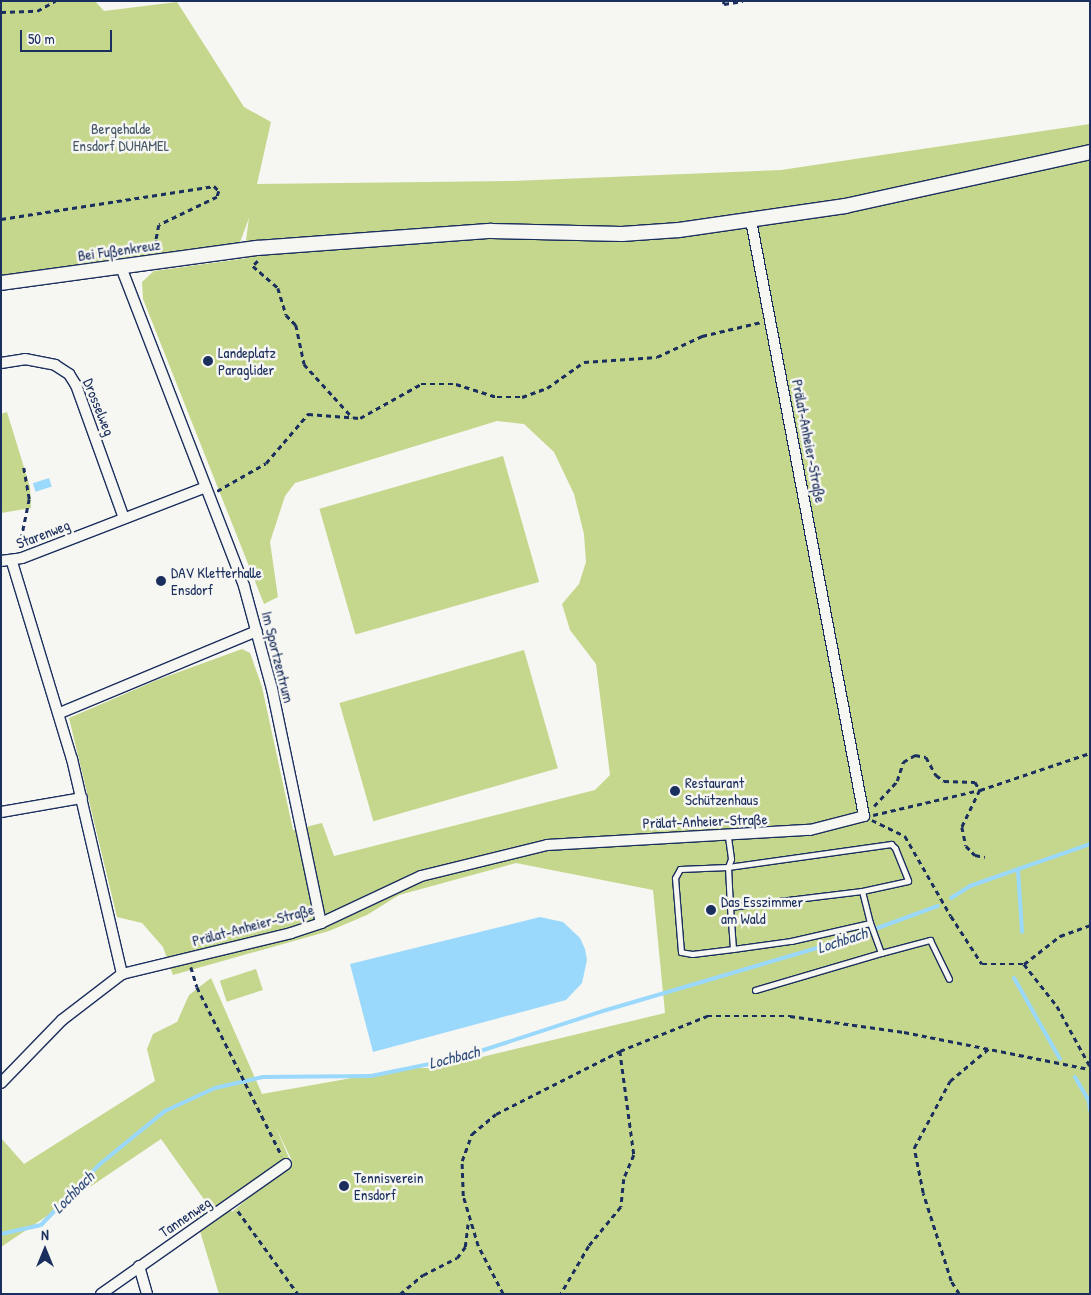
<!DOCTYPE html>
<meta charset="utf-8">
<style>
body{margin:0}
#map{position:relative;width:1091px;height:1295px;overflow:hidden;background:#f6f6f2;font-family:"Patrick Hand",sans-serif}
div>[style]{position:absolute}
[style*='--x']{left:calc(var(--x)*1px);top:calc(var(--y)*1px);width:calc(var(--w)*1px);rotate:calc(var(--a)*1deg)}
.green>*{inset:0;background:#c5d78c;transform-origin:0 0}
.water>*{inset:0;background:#9bd9fc;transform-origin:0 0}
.stream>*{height:4px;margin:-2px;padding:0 2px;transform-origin:2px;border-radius:2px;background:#9bd9fc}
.path>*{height:2.5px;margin-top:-1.25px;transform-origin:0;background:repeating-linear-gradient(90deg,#1b2f5e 0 5px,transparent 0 9px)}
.roads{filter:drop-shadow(1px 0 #1b2f5e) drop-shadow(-1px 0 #1b2f5e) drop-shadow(0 1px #1b2f5e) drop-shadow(0 -1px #1b2f5e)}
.lane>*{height:5px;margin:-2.5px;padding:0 2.5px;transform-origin:2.5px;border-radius:2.5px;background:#f6f6f2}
.street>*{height:10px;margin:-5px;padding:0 5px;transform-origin:5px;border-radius:5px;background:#f6f6f2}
.secondary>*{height:14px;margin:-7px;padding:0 7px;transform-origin:7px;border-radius:7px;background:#f6f6f2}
.dots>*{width:14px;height:14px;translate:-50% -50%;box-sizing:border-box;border:2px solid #f6f6f2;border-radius:50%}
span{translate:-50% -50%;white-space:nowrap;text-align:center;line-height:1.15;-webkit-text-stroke:5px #f6f6f2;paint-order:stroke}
.park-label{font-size:15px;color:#46596a}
.street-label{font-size:15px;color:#1b2f5e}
.poi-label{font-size:15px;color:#1b2f5e}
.left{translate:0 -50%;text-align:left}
.water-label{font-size:16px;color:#35517e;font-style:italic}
.frame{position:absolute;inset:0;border:2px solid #1b2f5e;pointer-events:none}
.north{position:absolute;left:20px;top:1225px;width:50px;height:50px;-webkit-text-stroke:4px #f6f6f2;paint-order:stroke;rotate:0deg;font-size:14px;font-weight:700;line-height:20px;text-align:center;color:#1b2f5e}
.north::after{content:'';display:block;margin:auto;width:18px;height:22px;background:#1b2f5e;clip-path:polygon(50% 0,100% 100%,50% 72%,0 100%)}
.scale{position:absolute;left:20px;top:30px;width:92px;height:22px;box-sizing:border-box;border:2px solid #1b2f5e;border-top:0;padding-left:6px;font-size:15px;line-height:18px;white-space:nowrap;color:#1b2f5e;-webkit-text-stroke:4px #f6f6f2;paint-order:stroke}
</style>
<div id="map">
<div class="green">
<i style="clip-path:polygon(evenodd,1px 1px,95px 1px,104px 11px,177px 2px,244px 107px,271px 122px,257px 184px,512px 181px,781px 170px,1090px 124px,1090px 1294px,219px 1294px,196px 1218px,208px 1205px,161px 1139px,1px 1247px,1px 1138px,24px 1164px,155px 1081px,147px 1049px,153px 1034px,177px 1022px,189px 995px,211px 978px,262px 1094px,408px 1068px,436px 1068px,665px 1013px,653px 890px,516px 863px,399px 895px,367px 915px,329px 931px,173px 975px,163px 947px,142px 923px,117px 917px,69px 718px,157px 680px,242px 649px,250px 653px,262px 687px,293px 830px,322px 823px,334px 856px,595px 790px,610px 775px,596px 664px,570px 630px,562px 604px,579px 584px,586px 562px,584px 534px,574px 494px,554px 452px,524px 424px,497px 421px,295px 483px,285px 496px,270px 542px,278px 597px,264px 604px,143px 299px,142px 282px,154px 271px,248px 258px,246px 240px,249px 218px,239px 245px,1px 277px,1px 1px,275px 1125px,292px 1161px,232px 1212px,226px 1203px,289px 1158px,275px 1125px)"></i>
<i style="clip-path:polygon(7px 412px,30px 487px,31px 508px,1px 513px,1px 414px)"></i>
<i style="left:503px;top:456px;width:131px;height:191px;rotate:74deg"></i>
<i style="left:524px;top:650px;width:123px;height:192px;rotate:74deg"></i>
<i style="left:256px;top:969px;width:22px;height:38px;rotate:72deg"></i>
</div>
<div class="water">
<i style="left:49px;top:478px;width:9px;height:17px;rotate:72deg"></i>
<i style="clip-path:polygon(540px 917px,563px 922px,580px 938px,585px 949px,587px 960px,582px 983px,566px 1000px,373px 1052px,350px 964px)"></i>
</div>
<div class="stream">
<i style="--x:1018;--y:870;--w:62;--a:86.3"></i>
<i style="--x:951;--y:898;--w:22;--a:-32"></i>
<i style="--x:970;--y:886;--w:127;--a:-19.3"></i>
<i style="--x:1014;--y:978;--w:93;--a:60.4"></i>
<i style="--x:1075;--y:1077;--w:28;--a:60"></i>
<i style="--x:1089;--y:1101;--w:9;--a:84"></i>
<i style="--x:1;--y:1234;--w:41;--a:-12.7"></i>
<i style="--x:41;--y:1225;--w:85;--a:-46"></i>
<i style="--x:100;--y:1164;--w:84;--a:-39.2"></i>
<i style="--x:165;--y:1111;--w:55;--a:-24.7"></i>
<i style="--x:215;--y:1088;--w:49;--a:-12.9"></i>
<i style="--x:263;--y:1077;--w:108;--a:-0.5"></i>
<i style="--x:371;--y:1076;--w:90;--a:-11.6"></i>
<i style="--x:459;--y:1058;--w:151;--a:-18.1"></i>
<i style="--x:603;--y:1011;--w:252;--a:-16.4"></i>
<i style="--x:845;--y:940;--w:99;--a:-20.1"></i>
</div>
<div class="path">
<i style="--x:724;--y:1;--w:3;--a:90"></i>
<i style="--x:724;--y:4;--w:19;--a:-9"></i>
<i style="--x:1;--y:12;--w:36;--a:-2"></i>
<i style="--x:37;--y:11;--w:21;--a:-29"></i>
<i style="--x:1;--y:219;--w:216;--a:-8.8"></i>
<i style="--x:214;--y:186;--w:7;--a:45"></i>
<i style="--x:219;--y:191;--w:6;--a:108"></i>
<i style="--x:217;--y:197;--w:64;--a:154.2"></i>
<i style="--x:159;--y:225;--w:15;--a:101"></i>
<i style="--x:156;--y:240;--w:10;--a:79"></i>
<i style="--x:258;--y:261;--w:7;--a:135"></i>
<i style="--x:253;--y:266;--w:33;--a:41"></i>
<i style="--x:278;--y:288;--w:28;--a:73"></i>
<i style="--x:286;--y:315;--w:14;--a:45"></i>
<i style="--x:296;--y:325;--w:40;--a:78"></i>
<i style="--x:304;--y:364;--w:72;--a:47.8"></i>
<i style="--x:217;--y:491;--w:56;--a:-29.7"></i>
<i style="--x:266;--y:463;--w:65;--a:-49.4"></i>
<i style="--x:308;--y:414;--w:52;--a:4.4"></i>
<i style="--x:360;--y:418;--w:70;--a:-29.1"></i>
<i style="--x:421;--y:384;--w:35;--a:0"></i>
<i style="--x:456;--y:384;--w:43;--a:17.6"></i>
<i style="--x:497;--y:397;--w:25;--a:0"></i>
<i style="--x:522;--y:397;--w:27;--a:-20"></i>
<i style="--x:547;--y:388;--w:45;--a:-35.1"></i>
<i style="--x:584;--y:362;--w:73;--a:-3.9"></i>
<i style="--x:657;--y:357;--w:50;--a:-25"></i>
<i style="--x:702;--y:336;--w:61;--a:-13.3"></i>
<i style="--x:19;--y:548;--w:50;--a:-78.5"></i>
<i style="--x:29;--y:499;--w:35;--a:-100"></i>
<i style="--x:874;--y:806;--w:34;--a:-47"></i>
<i style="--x:897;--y:781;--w:20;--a:-72"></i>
<i style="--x:903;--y:762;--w:14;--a:-30"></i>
<i style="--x:915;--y:755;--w:11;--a:10"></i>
<i style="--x:926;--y:757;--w:21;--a:61"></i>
<i style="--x:936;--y:775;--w:10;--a:37"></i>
<i style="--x:944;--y:781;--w:31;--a:2"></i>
<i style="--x:975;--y:782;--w:9;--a:58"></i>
<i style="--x:980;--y:790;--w:41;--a:115.9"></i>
<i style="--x:962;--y:827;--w:19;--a:78"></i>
<i style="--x:966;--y:846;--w:13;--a:45"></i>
<i style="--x:975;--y:855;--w:10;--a:11"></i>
<i style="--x:873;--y:815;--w:110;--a:-13.2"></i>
<i style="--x:980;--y:790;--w:116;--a:-18.6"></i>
<i style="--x:872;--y:820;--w:37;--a:26"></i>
<i style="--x:905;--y:836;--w:92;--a:60.1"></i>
<i style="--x:951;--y:916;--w:57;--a:57.1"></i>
<i style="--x:982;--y:964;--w:42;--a:0"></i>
<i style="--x:1024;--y:964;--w:53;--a:51.8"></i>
<i style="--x:1057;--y:1006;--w:68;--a:61.2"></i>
<i style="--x:1024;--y:964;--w:46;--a:-37.9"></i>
<i style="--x:1060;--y:936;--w:32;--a:-20"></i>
<i style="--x:191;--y:967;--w:21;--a:73"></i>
<i style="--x:197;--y:987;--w:189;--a:63.3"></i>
<i style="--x:620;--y:1051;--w:94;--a:-21.9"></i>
<i style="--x:707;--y:1016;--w:83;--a:0"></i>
<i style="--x:790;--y:1016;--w:115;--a:8"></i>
<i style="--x:904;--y:1032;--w:190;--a:11.3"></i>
<i style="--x:238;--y:1211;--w:102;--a:54.1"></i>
<i style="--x:400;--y:1294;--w:30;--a:-40"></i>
<i style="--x:423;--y:1275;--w:38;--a:-27"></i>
<i style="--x:457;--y:1258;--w:14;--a:-54"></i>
<i style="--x:465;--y:1247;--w:23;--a:-83"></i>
<i style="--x:503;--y:1294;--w:54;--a:-117.5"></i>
<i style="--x:478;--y:1246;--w:52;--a:-106.7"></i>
<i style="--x:463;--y:1196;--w:35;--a:-92"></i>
<i style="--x:462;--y:1161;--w:29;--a:-70"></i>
<i style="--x:472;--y:1134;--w:31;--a:-40"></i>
<i style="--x:496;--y:1114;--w:139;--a:-26.9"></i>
<i style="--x:620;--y:1051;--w:105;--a:82.3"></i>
<i style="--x:634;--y:1155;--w:26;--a:113"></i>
<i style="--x:624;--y:1179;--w:28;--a:96"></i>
<i style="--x:621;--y:1207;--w:50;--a:129.4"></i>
<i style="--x:589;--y:1246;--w:56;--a:120.3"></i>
<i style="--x:959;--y:1294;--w:15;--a:-122"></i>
<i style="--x:951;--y:1281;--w:92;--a:-107.7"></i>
<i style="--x:923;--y:1193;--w:46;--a:-101.3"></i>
<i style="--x:914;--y:1148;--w:76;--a:-61.8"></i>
<i style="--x:950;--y:1081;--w:50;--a:-40.1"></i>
</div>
<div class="roads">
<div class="lane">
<i style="--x:728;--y:837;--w:22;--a:82"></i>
<i style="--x:731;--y:859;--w:9;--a:111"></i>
<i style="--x:728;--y:867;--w:40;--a:87.1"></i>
<i style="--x:730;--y:907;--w:42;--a:85.9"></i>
<i style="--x:733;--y:949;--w:59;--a:-7.9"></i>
<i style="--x:791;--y:941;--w:81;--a:-12.8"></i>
<i style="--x:870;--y:923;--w:33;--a:-104"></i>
<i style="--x:862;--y:891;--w:133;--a:173.1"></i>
<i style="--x:733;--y:949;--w:41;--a:173"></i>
<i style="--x:692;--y:954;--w:11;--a:-170"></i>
<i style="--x:681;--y:952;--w:74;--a:-94.6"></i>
<i style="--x:675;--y:878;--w:10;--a:-61"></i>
<i style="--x:680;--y:869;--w:48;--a:-2.4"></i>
<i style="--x:728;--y:867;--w:165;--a:-8"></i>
<i style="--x:891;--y:844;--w:6;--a:45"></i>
<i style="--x:895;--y:848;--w:35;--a:68"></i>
<i style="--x:908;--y:881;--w:47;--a:167.7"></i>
<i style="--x:881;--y:953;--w:51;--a:-14.9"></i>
<i style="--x:930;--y:940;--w:43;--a:64"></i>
<i style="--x:755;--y:990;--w:131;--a:-16.4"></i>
<i style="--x:881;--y:953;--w:32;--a:-110"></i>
</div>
<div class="street">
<i style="--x:121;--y:267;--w:342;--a:68.9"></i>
<i style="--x:244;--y:586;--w:107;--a:74.8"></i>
<i style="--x:272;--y:689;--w:239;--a:78.2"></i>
<i style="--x:1;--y:363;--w:24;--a:-9"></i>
<i style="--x:25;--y:359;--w:31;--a:11"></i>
<i style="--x:55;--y:365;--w:17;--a:33"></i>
<i style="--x:69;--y:374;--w:13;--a:58"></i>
<i style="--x:76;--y:385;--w:141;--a:70.2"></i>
<i style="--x:1;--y:561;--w:21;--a:-8"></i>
<i style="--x:22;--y:558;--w:197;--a:-21.1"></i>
<i style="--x:12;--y:562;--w:206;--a:73.1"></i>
<i style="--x:72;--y:759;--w:221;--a:76.9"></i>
<i style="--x:60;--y:713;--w:213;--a:-22.6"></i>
<i style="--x:1;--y:812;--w:82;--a:-9.8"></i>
<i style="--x:1;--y:1083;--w:88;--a:-45.9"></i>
<i style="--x:62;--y:1020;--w:76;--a:-37.5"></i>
<i style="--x:122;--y:974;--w:174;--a:-13.6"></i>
<i style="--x:291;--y:933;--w:32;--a:-18"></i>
<i style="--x:321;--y:923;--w:110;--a:-25.2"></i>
<i style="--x:421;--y:876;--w:130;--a:-13.8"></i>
<i style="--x:547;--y:845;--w:263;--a:-3.3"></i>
<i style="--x:810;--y:830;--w:56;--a:-14.5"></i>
<i style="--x:864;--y:816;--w:607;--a:-100.74"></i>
<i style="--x:139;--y:1266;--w:29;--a:74"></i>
<i style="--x:101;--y:1294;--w:226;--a:-35.1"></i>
</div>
<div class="secondary">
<i style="--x:1;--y:283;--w:258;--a:-7.8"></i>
<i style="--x:257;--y:248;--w:235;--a:-4.2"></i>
<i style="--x:491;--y:231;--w:131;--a:1.3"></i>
<i style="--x:622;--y:234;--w:57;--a:-4"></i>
<i style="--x:679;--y:230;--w:168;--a:-8.2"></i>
<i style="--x:845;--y:206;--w:251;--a:-12.4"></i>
</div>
</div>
<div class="dots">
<i style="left:208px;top:361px;background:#1b2f5e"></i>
<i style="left:161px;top:581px;background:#1b2f5e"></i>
<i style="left:675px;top:791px;background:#1b2f5e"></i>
<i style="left:711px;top:910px;background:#1b2f5e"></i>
<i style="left:344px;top:1186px;background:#1b2f5e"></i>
</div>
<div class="park-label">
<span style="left:121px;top:137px">Bergehalde<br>Ensdorf DUHAMEL</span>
</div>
<div class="street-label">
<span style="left:119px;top:250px;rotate:-8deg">Bei Fußenkreuz</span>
<span style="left:99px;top:407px;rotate:68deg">Drosselweg</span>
<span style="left:809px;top:441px;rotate:79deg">Prälat-Anheier-Straße</span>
<span style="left:43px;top:534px;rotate:-21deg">Starenweg</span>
<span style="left:278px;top:657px;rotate:76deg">Im Sportzentrum</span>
<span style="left:705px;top:821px;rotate:-2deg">Prälat-Anheier-Straße</span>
<span style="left:253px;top:925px;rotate:-15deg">Prälat-Anheier-Straße</span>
<span style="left:185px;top:1217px;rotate:-34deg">Tannenweg</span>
</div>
<div class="poi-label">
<span class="left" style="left:218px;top:361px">Landeplatz<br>Paraglider</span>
<span class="left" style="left:171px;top:581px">DAV Kletterhalle<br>Ensdorf</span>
<span class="left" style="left:685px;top:791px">Restaurant<br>Schützenhaus</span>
<span class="left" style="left:721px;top:910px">Das Esszimmer<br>am Wald</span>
<span class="left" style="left:354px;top:1186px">Tennisverein<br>Ensdorf</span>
</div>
<div class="water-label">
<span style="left:842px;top:940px;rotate:-18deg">Lochbach</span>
<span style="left:454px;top:1057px;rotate:-14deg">Lochbach</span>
<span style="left:73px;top:1192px;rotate:-45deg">Lochbach</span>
</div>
<div class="frame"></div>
<div class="north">N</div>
<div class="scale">50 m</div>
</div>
